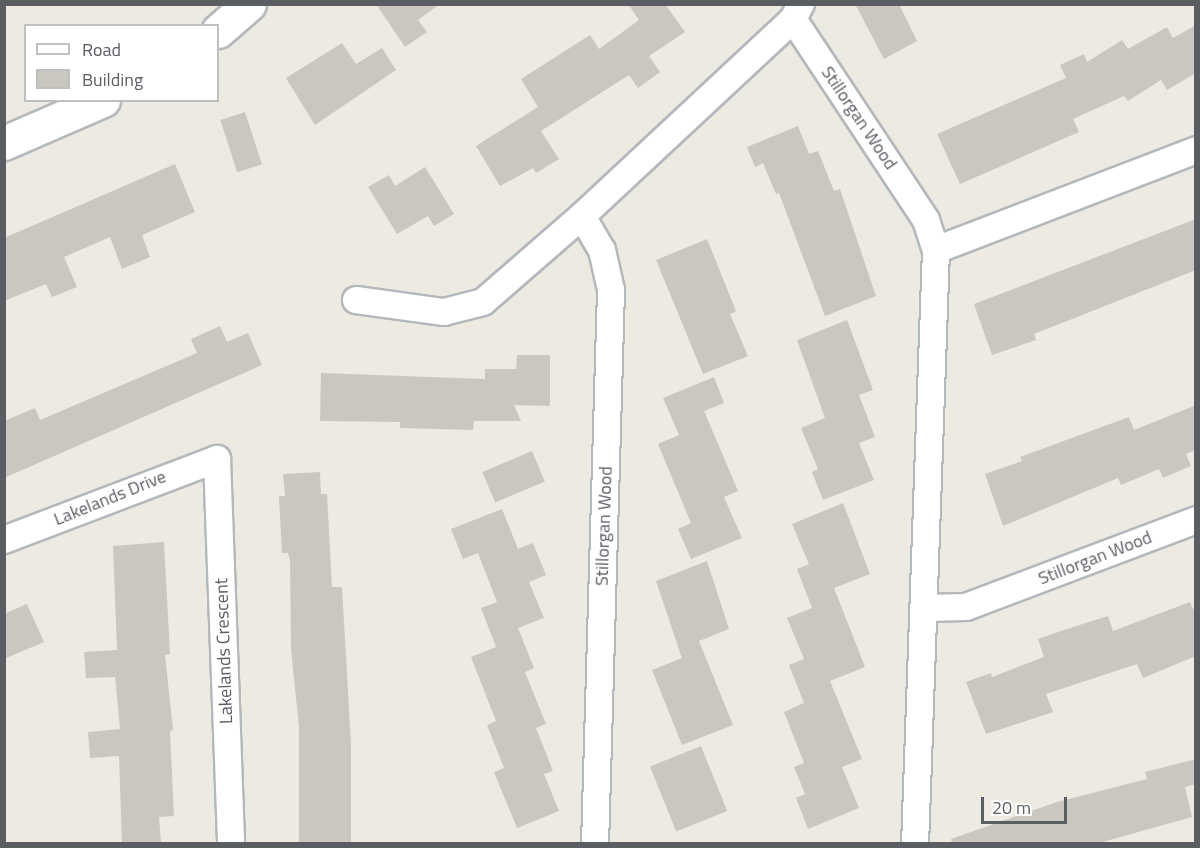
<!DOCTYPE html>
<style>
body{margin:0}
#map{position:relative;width:1200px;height:848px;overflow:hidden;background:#edeae2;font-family:"Titillium Web",sans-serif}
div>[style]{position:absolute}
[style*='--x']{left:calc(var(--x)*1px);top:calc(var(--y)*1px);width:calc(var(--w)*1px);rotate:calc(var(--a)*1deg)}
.building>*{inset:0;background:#cac7c1;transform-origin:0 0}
.roads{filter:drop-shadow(2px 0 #b4b8bc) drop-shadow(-2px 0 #b4b8bc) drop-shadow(0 2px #b4b8bc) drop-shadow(0 -2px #b4b8bc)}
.street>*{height:26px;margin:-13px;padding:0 13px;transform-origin:13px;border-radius:13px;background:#fff}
.secondary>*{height:33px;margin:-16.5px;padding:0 16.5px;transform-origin:16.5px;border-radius:16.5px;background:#fff}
span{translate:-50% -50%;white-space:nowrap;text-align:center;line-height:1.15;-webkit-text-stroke:6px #fff;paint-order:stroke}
.street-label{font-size:18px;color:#5a5e63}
.frame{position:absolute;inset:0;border:6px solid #5a5e63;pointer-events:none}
.legend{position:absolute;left:24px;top:24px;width:195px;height:78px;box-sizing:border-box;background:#fff;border:2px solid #bdbfc1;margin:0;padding:8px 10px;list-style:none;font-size:18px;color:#5a5e63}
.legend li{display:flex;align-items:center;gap:12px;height:30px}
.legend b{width:30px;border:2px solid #bdbfc1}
.scale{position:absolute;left:981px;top:797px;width:86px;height:27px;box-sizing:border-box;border:3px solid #5a5e63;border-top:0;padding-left:8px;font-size:18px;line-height:21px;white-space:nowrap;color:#5a5e63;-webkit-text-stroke:4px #fff;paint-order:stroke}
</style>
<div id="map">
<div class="building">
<i style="clip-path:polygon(376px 4px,440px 4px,418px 20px,427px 32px,405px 47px)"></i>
<i style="clip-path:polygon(628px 4px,665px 4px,685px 32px,649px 56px,660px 72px,638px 88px,629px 75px,541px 131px,559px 159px,536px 173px,533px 168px,500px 186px,476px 146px,538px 107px,521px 79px,590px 35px,599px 49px,639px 20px)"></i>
<i style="clip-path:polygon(855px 4px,899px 4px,917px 41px,884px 59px)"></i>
<i style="clip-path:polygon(1196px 25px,1196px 73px,1167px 90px,1161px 80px,1128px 101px,1124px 96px,1073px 119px,1079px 132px,960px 184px,937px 134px,1066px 78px,1060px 65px,1084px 54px,1087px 62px,1122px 40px,1128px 49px,1167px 27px,1173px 38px)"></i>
<i style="clip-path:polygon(342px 43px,356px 64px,382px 48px,396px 70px,315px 125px,286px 78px)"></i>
<i style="left:245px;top:112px;width:55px;height:26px;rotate:72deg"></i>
<i style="clip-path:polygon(798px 126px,809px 154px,818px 151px,834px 191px,840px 189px,876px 296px,825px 316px,779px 193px,776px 194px,763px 163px,755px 167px,747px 147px)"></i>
<i style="clip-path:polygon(175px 164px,195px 212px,142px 235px,150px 257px,122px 269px,110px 237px,64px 257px,77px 287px,52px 297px,46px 284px,4px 301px,4px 238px)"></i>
<i style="clip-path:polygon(425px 167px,454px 214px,434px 226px,428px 216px,397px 234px,368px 187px,389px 175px,395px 186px)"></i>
<i style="clip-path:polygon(1196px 219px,1196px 270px,1034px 334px,1036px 340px,992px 355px,974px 304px)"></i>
<i style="clip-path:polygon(707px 239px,736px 311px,730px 314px,748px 356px,703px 374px,656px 260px)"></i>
<i style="clip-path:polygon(847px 320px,873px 390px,859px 395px,875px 437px,859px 443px,874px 480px,823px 500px,812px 472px,818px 469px,801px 428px,825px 418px,797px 340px)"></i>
<i style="clip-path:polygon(220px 326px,227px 342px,248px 333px,262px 365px,4px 478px,4px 421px,35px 408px,40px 420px,197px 353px,191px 339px)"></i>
<i style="clip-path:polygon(517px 355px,550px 355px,550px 406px,514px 405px,521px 421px,474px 421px,473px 430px,400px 428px,400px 422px,320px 421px,321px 373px,485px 379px,485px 369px,516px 369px)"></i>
<i style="clip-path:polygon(714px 377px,724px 403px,704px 411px,738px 491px,724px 497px,742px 538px,691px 559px,678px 529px,691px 523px,658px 444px,679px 435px,663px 398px)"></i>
<i style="clip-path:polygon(1196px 405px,1196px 450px,1186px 454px,1191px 466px,1163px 478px,1159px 469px,1121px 485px,1118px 478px,1003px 526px,985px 474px,1022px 461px,1020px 457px,1129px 417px,1134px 430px)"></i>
<i style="left:532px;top:451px;width:33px;height:54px;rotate:67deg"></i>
<i style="clip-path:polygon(320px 472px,321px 494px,327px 494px,332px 587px,342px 587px,351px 745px,351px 843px,299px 843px,299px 727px,291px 649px,290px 560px,288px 553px,282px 553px,279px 496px,285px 496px,283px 474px)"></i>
<i style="clip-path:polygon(843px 503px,870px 574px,834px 588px,865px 667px,830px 681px,862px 759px,842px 767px,859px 808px,808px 829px,796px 798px,805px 794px,794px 767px,804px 763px,784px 712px,804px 703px,789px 665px,804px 659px,787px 618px,812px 608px,797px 569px,809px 564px,792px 524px)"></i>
<i style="clip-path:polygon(502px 509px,518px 549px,533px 543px,546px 575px,529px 582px,544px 618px,518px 628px,534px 668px,525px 672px,546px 724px,536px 728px,553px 771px,544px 774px,559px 811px,517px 828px,494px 772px,504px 768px,487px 725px,496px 721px,471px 657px,496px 647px,481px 608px,497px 602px,478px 553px,463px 559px,451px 529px)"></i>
<i style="clip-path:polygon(164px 542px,170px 654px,165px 655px,173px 730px,170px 731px,174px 816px,159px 817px,161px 843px,122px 843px,119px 756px,90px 758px,88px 732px,120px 729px,115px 677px,86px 678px,84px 652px,117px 650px,113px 546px)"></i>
<i style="clip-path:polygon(707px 561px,729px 629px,699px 641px,733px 725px,682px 745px,652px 670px,682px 658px,656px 581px)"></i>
<i style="clip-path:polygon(1190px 602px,1196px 615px,1196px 656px,1143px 678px,1137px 664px,1046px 694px,1053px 712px,986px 734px,966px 682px,991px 673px,992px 677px,1044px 657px,1038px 639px,1067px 629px,1108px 616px,1113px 631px)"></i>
<i style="clip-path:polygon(27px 604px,44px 642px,4px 659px,4px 614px)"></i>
<i style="left:701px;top:746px;width:70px;height:55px;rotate:68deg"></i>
<i style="clip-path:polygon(1196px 759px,1196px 784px,1185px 787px,1192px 817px,1099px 843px,952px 843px,951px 839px,1057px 802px,1147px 779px,1145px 772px)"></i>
</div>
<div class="roads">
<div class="street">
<i style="--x:793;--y:19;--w:241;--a:56.5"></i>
<i style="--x:926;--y:220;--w:32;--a:72"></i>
<i style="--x:936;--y:250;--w:594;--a:92.02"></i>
<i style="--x:582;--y:216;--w:289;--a:-43"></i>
<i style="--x:793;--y:19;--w:17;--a:-62"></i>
<i style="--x:936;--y:250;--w:279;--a:-21"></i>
<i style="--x:356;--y:300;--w:89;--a:7.8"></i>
<i style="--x:444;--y:312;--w:40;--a:-14.4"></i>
<i style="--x:483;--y:302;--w:131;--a:-41"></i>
<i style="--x:582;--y:216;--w:39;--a:60"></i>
<i style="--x:602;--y:250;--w:41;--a:77.3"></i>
<i style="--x:611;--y:290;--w:554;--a:91.65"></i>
<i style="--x:4;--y:540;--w:228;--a:-20.8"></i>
<i style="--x:217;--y:459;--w:385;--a:87.9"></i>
<i style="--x:925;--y:608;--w:41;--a:-1.4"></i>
<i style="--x:966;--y:607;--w:246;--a:-20.7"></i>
</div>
<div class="secondary">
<i style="--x:218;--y:31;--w:41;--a:-41.1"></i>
<i style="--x:4;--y:143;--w:108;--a:-23.5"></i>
</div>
</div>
<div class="street-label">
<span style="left:859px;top:118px;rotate:56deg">Stillorgan Wood</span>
<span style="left:110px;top:498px;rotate:-22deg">Lakelands Drive</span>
<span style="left:604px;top:526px;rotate:-88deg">Stillorgan Wood</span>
<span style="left:1095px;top:558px;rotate:-21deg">Stillorgan Wood</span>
<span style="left:224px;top:651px;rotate:-92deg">Lakelands Crescent</span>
</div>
<div class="frame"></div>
<ul class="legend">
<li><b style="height:8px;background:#fff"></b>Road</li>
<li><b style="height:16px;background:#cac7c1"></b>Building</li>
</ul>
<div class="scale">20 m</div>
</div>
